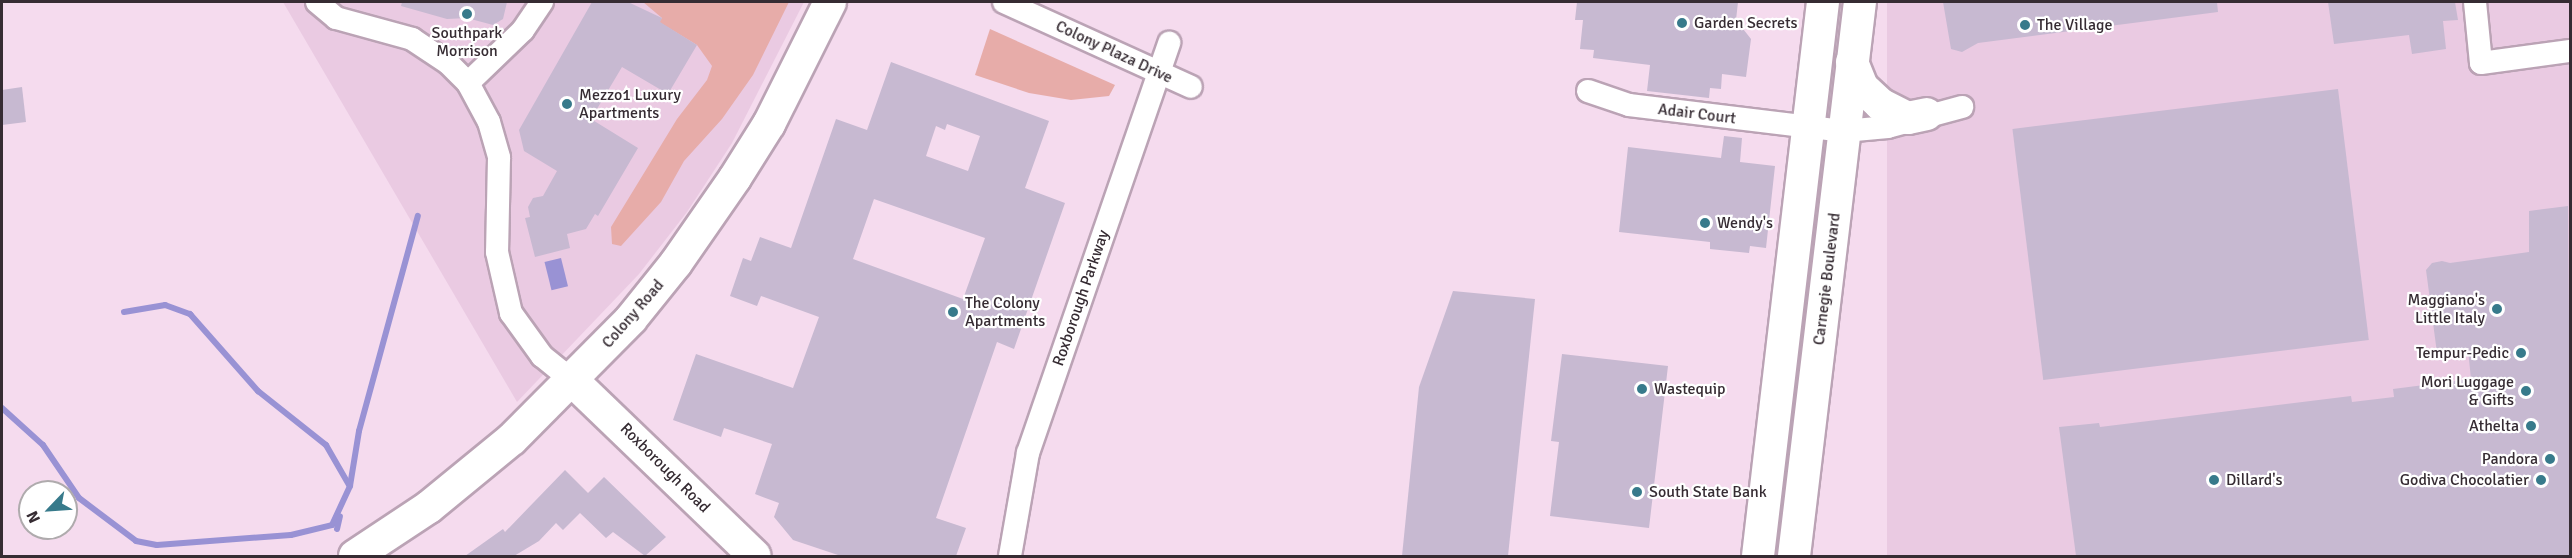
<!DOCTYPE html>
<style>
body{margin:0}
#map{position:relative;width:2572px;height:558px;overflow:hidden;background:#f5dbee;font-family:Signika,sans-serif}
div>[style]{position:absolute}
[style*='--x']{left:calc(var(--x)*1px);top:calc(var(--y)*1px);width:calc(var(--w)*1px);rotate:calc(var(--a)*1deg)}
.built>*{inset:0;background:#eacae2;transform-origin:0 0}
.green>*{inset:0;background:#e7aca9}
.water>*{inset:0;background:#9992d4;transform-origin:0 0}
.stream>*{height:6px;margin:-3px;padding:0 3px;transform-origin:3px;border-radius:3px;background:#9992d4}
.building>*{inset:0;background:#c7b9d1;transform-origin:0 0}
.roads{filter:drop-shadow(2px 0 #bba3b5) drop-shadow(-2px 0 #bba3b5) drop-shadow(0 2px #bba3b5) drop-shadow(0 -2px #bba3b5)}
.street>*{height:22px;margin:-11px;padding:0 11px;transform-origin:11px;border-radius:11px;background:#fff}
.secondary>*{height:32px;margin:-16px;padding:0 16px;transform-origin:16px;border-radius:16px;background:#fff}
.dots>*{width:16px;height:16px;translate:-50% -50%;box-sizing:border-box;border:3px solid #fff;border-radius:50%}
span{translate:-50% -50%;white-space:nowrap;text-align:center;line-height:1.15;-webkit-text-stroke:4.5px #fff;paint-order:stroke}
.poi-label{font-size:16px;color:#362c33}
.left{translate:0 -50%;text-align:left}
.right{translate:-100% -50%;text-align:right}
.street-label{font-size:16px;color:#362c33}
.frame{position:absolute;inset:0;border:3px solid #362c33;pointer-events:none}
.north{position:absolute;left:18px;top:480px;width:60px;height:60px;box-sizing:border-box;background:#fff;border:2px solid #afabad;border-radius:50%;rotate:245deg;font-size:16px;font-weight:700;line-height:24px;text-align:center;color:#362c33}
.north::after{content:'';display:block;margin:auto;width:21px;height:27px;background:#377a8b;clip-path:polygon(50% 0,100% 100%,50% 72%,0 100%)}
</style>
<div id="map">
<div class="built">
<i style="clip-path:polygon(283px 2px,804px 2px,732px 143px,687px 212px,639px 274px,517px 402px)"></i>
<i style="left:1887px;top:2px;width:683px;height:557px"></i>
</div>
<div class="green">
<i style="clip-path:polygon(643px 2px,789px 2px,753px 75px,722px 119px,684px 161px,661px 202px,621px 246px,612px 244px,611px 227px,677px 119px,707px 80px,712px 66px,697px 45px,659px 22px,662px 18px)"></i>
<i style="clip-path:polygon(990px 29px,1115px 85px,1109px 96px,1071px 100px,1029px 93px,975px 75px)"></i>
</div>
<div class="water">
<i style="left:561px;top:258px;width:29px;height:17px;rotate:76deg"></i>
</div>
<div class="stream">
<i style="--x:124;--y:312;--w:42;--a:-9.7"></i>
<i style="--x:165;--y:305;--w:27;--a:20"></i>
<i style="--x:190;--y:314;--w:103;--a:48.6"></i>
<i style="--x:258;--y:391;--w:87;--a:38.5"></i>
<i style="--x:326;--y:445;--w:46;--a:60.1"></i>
<i style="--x:2;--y:408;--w:55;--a:42.1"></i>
<i style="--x:43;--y:445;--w:64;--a:55.8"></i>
<i style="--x:79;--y:498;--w:71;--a:37"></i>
<i style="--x:136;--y:541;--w:21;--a:11"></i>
<i style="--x:157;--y:545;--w:134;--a:-4.3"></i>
<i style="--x:291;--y:535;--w:42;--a:-13.7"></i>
<i style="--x:332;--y:525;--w:43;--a:-65.2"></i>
<i style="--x:350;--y:486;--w:56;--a:-80.7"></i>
<i style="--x:359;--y:431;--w:223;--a:-74.7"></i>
<i style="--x:337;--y:529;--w:13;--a:-77"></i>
</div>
<div class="building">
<i style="clip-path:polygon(402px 2px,507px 2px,503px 19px,493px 25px,467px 18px,447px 19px,401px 6px)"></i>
<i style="clip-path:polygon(592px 2px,628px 2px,662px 18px,660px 22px,697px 45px,668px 94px,622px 67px,591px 119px,638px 148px,598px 216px,595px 214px,586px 229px,567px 234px,570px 248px,535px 257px,525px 218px,530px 217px,528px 207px,533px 198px,543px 196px,557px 171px,524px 151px,519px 130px)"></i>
<i style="clip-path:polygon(1577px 2px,1738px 2px,1736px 20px,1751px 39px,1746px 77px,1722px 74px,1721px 89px,1710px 88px,1709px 98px,1647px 91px,1650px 65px,1593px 58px,1594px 50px,1580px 49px,1583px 20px,1575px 20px)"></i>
<i style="clip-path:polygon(1943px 2px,2217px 2px,2218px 12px,1978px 43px,1962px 52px,1951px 49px)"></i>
<i style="clip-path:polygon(2328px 2px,2455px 2px,2458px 20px,2443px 21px,2446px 49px,2412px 54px,2409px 35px,2334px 44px)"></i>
<i style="clip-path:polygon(evenodd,891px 62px,1049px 121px,1025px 188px,1065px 203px,1014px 349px,997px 342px,936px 518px,966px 528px,956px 556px,841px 556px,793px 540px,774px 517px,779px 503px,755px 494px,772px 444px,724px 428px,721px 437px,673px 420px,696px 354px,793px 388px,819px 317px,761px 296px,757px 306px,730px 296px,743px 258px,751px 261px,760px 237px,791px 248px,836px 119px,867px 130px,891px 62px,947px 124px,980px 136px,968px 171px,926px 156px,936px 126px,945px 130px,947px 124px,891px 62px,874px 199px,985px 238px,963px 299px,853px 259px,874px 199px)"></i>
<i style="clip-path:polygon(22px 87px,26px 122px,2px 125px,2px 90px)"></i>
<i style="left:2338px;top:89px;width:253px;height:328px;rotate:83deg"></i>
<i style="clip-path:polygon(1724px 136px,1742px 138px,1740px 162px,1775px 166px,1766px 248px,1750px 246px,1749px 253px,1710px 249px,1710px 242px,1619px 232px,1628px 147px,1721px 158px)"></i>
<i style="clip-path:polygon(2568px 206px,2571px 556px,2076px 556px,2059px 427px,2099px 423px,2100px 427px,2351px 396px,2352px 402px,2394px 397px,2393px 389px,2471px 379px,2468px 350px,2437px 353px,2426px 270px,2432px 263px,2442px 261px,2450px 263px,2529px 252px,2529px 211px)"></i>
<i style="clip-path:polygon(1453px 291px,1535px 299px,1508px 556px,1402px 556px,1419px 387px)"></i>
<i style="clip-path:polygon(1562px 354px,1668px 366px,1649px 528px,1550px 516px,1559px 442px,1551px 441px)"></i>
<i style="clip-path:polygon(565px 470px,588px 493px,604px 477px,666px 537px,645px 556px,613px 532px,606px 538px,580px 513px,563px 530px,556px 523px,539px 541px,514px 556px,465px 556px,503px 529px,505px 532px)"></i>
</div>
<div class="roads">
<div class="street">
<i style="--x:317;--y:2;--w:25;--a:40"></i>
<i style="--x:336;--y:18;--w:79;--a:15.4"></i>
<i style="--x:412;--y:39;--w:43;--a:33.7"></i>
<i style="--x:448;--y:63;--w:28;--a:45"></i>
<i style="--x:468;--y:83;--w:44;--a:61.7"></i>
<i style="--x:489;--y:122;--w:37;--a:74"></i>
<i style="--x:499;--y:158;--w:94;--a:91.2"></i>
<i style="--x:497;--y:252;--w:63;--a:77.1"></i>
<i style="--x:511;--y:313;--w:53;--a:54.2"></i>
<i style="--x:542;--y:356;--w:40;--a:39"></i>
<i style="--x:1004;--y:2;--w:205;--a:24.4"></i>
<i style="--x:2475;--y:2;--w:61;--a:84.4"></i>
<i style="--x:2481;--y:63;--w:90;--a:-7.7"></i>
<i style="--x:468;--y:83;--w:76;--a:-43.9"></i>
<i style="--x:523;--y:30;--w:34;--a:-56"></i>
<i style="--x:1588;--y:91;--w:43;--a:18.9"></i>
<i style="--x:1629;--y:105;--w:217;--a:6.9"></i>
<i style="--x:1844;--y:131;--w:44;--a:-5.2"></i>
<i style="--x:1888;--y:127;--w:77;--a:-15.1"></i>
<i style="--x:1010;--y:556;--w:105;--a:-80.1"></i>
<i style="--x:1028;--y:453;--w:434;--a:-71"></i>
</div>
<div class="secondary">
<i style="--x:1852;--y:62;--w:27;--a:68"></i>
<i style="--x:1862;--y:87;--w:25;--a:43"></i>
<i style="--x:1880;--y:104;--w:31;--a:27"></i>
<i style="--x:1908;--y:118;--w:19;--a:-12"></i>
<i style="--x:573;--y:381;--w:252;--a:43.9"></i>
<i style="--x:355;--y:556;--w:89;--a:-33.5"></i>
<i style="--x:429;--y:507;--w:107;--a:-39.3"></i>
<i style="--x:512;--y:439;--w:169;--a:-45.2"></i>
<i style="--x:631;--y:319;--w:72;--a:-51.2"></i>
<i style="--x:676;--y:263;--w:103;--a:-55.2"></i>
<i style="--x:735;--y:178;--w:64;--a:-57.8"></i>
<i style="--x:769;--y:124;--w:136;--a:-63.4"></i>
<i style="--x:1758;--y:556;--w:558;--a:-83.31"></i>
<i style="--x:1794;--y:556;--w:558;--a:-83.21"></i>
</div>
</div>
<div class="dots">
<i style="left:467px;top:14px;background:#377a8b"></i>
<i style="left:1682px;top:23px;background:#377a8b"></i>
<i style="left:2025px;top:25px;background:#377a8b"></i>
<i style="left:567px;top:104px;background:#377a8b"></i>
<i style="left:1705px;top:223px;background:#377a8b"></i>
<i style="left:2497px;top:309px;background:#377a8b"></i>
<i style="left:953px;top:312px;background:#377a8b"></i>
<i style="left:2521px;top:353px;background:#377a8b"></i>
<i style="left:1642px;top:389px;background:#377a8b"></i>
<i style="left:2526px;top:391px;background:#377a8b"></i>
<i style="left:2531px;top:426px;background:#377a8b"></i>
<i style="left:2550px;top:459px;background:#377a8b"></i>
<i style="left:2214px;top:480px;background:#377a8b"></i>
<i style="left:2541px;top:480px;background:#377a8b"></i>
<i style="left:1637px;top:492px;background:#377a8b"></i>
</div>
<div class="poi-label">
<span class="left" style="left:1694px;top:23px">Garden Secrets</span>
<span class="left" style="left:2037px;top:25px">The Village</span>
<span style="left:467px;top:42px">Southpark<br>Morrison</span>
<span class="left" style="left:579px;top:104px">Mezzo1 Luxury<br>Apartments</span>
<span class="left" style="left:1717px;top:223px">Wendy's</span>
<span class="right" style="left:2485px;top:309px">Maggiano's<br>Little Italy</span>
<span class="left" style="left:965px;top:312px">The Colony<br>Apartments</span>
<span class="right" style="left:2509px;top:353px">Tempur-Pedic</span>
<span class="right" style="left:2514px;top:391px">Mori Luggage<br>&amp; Gifts</span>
<span class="left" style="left:1654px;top:389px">Wastequip</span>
<span class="right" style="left:2519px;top:426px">Athelta</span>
<span class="right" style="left:2538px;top:459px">Pandora</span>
<span class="left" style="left:2226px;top:480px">Dillard's</span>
<span class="right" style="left:2529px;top:480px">Godiva Chocolatier</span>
<span class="left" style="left:1649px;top:492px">South State Bank</span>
</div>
<div class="street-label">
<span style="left:1114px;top:52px;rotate:25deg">Colony Plaza Drive</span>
<span style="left:1697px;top:114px;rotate:7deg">Adair Court</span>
<span style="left:1827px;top:279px;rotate:-83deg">Carnegie Boulevard</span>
<span style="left:1081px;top:298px;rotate:-71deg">Roxborough Parkway</span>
<span style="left:633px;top:314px;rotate:-49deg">Colony Road</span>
<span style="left:665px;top:468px;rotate:45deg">Roxborough Road</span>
</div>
<div class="frame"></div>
<div class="north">N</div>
</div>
